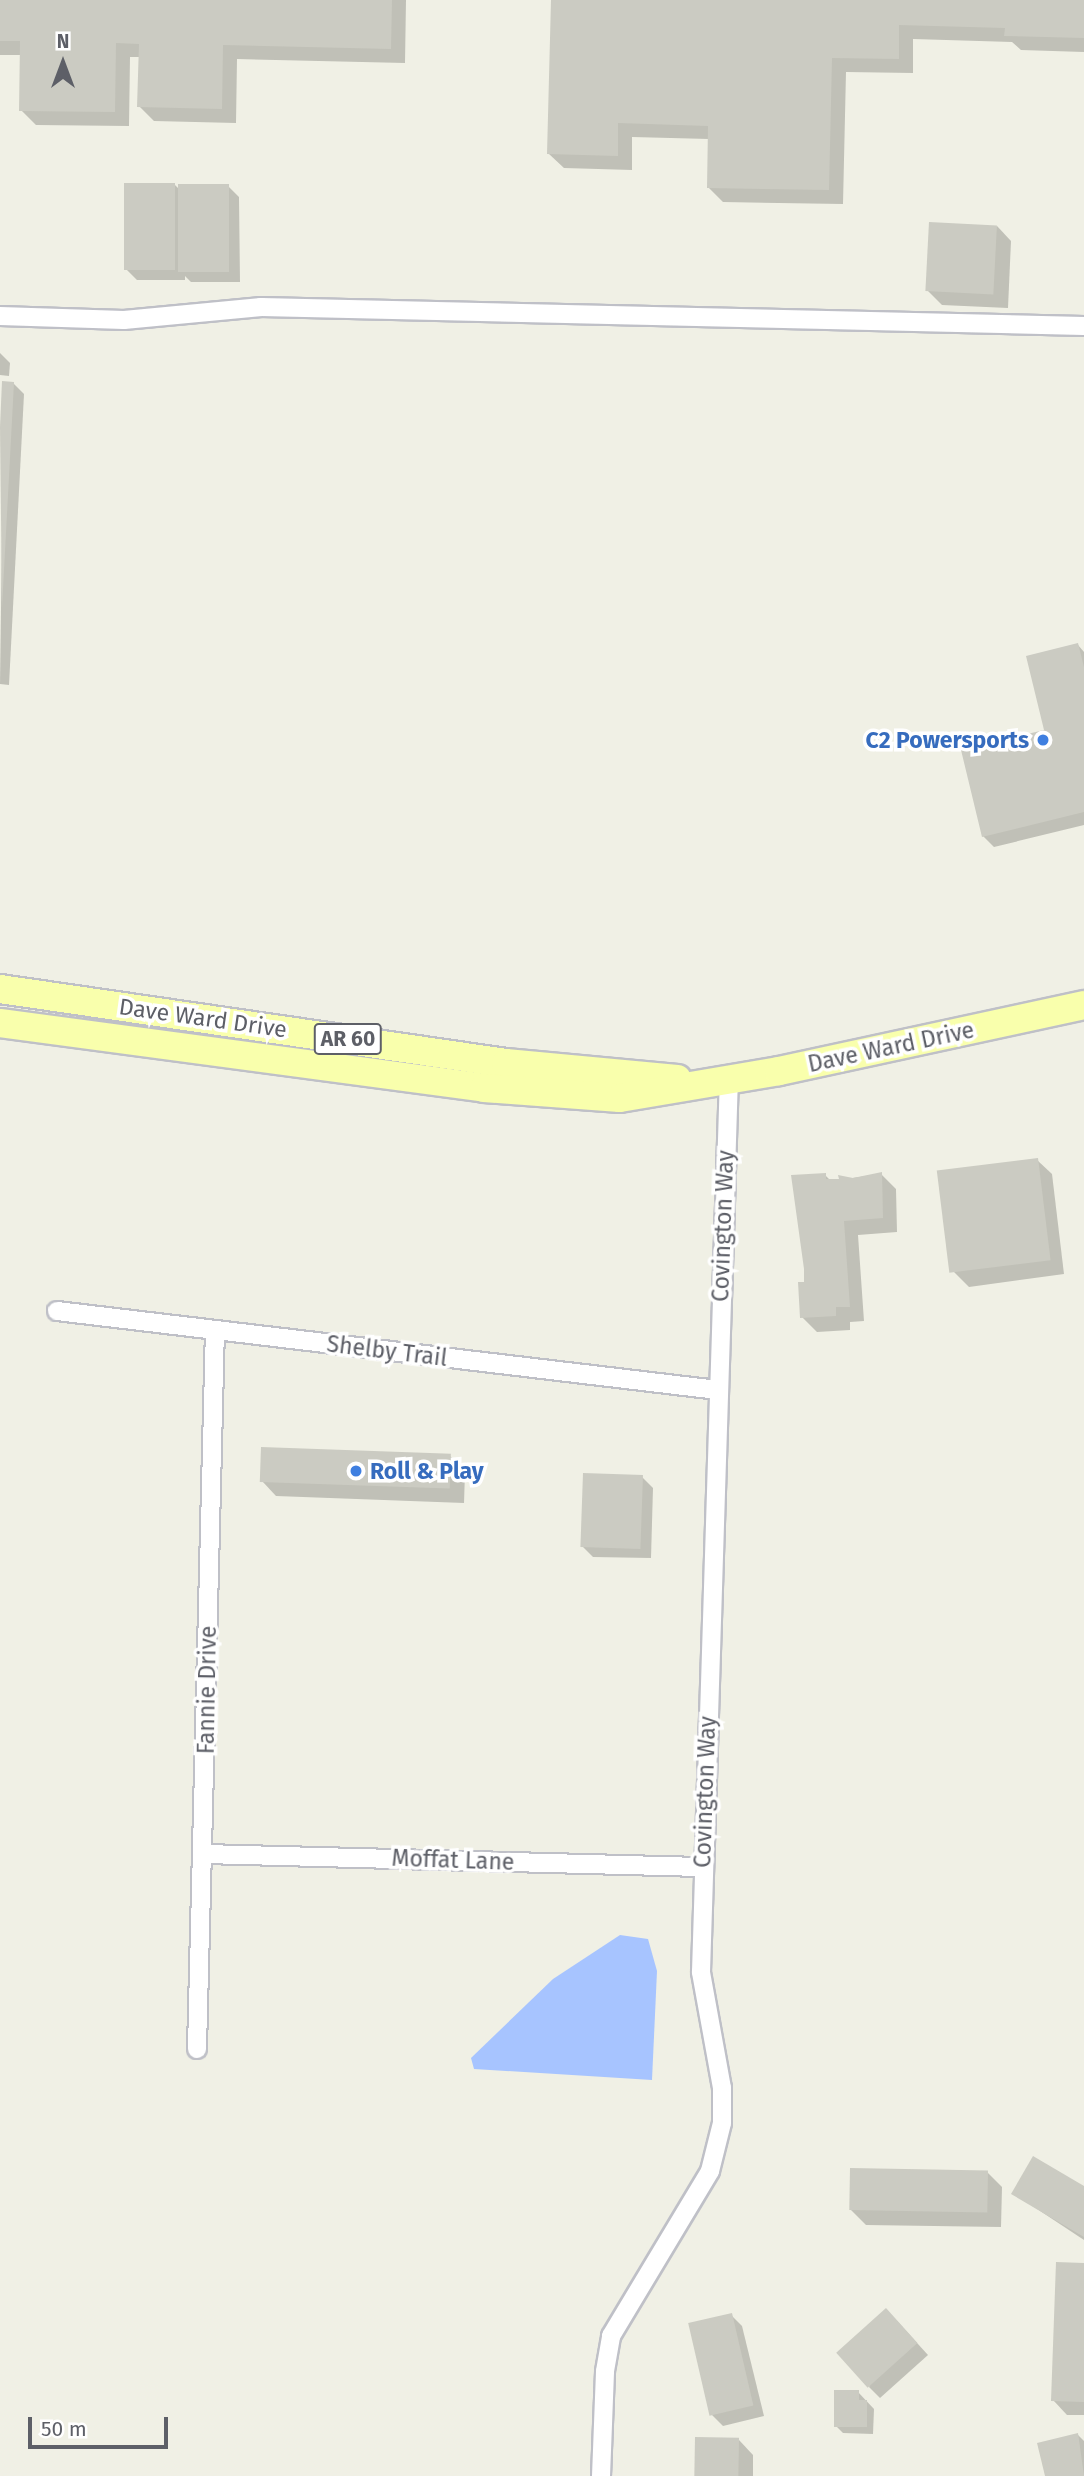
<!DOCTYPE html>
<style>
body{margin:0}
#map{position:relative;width:1084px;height:2476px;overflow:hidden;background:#f0f0e5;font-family:"Fira Sans",sans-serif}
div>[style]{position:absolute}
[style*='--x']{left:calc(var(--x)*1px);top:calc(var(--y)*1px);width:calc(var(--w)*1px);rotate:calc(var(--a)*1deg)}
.water>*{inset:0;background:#a7c4ff}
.shadow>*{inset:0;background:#0003}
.building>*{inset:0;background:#cbcbc2;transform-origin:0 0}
.roads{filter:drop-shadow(2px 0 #bfc0c7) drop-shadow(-2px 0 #bfc0c7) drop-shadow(0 2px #bfc0c7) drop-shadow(0 -2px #bfc0c7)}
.street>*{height:18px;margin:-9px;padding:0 9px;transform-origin:9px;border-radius:9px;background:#fff}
.primary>*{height:28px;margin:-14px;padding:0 14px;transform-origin:14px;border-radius:14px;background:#f9ffac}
.dots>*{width:19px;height:19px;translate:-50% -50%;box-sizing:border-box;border:4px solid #fff;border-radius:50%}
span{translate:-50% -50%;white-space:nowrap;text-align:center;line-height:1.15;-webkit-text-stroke:7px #fff;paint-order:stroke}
.shield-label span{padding:2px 5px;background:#fff;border:2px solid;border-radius:5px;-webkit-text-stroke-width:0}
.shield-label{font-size:21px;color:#5d5f67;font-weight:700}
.shop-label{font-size:23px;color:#366cbe;font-weight:700}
.right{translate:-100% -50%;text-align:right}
.left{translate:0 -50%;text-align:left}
.street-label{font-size:23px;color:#5d5f67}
.north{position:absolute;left:28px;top:28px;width:70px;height:70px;-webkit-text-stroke:5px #fff;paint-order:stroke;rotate:0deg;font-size:19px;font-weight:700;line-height:28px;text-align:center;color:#5d5f67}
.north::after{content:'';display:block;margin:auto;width:24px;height:32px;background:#5d5f67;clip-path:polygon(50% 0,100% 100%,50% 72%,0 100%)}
.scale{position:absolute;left:28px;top:2417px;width:140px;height:32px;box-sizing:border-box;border:4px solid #5d5f67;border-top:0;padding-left:9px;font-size:21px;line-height:24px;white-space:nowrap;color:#5d5f67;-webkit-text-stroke:5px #fff;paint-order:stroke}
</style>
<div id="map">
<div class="water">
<i style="clip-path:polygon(620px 1935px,648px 1939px,657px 1971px,652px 2080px,474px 2069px,471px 2058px,553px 1979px)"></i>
</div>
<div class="shadow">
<i style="clip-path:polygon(0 0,406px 0,405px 63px,237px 59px,236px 123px,154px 121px,139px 106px,140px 57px,130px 57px,129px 126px,36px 125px,21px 110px,22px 55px,0 55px)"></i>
<i style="clip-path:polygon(552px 0,1084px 0,1084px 52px,1021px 50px,1012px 42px,913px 39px,913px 73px,846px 72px,843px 204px,723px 202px,708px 187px,709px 139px,632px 137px,632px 170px,564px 168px,549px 154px)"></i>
<i style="clip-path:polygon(174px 184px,180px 190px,228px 186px,239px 197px,240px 282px,191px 282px,185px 276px,185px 280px,137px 280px,126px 269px)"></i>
<i style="clip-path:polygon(997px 226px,1011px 241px,1008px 308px,942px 305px,928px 291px)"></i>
<i style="clip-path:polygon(0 353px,10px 363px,9px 376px,0 375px)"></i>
<i style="clip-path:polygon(4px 383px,13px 383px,24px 394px,9px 685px,0 684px)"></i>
<i style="clip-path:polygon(1078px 645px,1084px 652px,1084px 825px,994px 847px,983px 836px,1046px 732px)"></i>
<i style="clip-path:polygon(1037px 1160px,1052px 1174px,1064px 1274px,969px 1287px,954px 1272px)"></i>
<i style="clip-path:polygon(881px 1174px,896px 1189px,897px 1232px,858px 1235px,864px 1321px,850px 1322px,850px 1330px,817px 1332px,802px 1317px,825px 1175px,831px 1181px)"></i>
<i style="clip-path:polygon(450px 1456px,465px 1471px,464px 1503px,276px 1496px,262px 1481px)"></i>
<i style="clip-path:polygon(642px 1477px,653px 1488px,651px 1558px,593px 1557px,582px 1546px)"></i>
<i style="clip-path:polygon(987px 2172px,1002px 2187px,1001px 2227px,866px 2225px,851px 2210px)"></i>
<i style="clip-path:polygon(1084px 2188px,1084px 2240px,1013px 2193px)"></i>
<i style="clip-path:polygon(1084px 2265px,1084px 2415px,1067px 2415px,1053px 2400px)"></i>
<i style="clip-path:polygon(731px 2315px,742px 2326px,764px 2416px,723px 2426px,712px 2415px)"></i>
<i style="clip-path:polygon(897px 2321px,928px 2355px,880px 2398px,869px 2387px)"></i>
<i style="clip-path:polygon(858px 2392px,874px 2409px,873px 2434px,843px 2433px,836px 2426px)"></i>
<i style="clip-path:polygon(1078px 2435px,1084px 2441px,1084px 2476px,1047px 2476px)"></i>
<i style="clip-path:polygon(739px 2440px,753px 2455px,753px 2476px,695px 2476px)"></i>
</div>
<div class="building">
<i style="clip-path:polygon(0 0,392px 0,391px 49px,223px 45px,222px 109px,137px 107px,139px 44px,116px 43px,115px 112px,19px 111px,20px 41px,0 41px)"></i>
<i style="clip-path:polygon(551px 0,1084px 0,1084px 38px,1004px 36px,1005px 28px,899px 25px,899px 59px,832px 58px,829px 190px,707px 188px,708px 126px,618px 123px,618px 156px,547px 154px)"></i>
<i style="left:124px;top:183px;width:51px;height:87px"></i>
<i style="left:178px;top:184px;width:51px;height:88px"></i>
<i style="left:929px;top:222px;width:68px;height:69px;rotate:3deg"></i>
<i style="clip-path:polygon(2px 381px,14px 382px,2px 607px,0 427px)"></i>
<i style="clip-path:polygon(1078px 643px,1084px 667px,1084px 812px,982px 837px,961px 750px,1044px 730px,1026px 656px)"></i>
<i style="left:1038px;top:1158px;width:103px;height:102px;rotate:83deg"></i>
<i style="clip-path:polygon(882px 1172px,883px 1218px,844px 1221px,850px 1307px,836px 1307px,836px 1316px,800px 1318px,798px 1282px,804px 1282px,804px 1269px,791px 1175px,826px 1173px,826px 1179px,839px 1179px,838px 1175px,853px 1178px)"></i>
<i style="left:261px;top:1447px;width:190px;height:35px;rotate:2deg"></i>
<i style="left:583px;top:1473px;width:60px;height:74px;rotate:2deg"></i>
<i style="clip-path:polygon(1033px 2156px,1084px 2186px,1084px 2237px,1011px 2194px)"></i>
<i style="left:850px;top:2168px;width:138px;height:42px;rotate:1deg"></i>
<i style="clip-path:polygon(1056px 2262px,1084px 2263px,1084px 2402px,1051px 2401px)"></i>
<i style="left:886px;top:2308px;width:47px;height:67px;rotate:48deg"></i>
<i style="left:732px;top:2313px;width:95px;height:45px;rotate:77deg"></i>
<i style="clip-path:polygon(834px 2390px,859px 2390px,859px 2400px,867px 2400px,867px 2427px,834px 2427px)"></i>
<i style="clip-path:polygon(1078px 2433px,1084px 2476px,1045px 2476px,1037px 2443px)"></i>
<i style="left:695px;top:2437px;width:44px;height:39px;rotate:1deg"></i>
</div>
<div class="roads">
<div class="street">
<i style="--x:0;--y:316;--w:124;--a:1.8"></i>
<i style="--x:124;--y:320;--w:138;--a:-5.4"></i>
<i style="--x:261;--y:307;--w:823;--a:1.32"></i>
<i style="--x:57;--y:1311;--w:666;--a:6.82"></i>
<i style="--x:204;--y:1854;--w:498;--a:1.5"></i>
<i style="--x:197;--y:2049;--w:719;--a:-88.57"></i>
<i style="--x:601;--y:2476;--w:105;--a:-87.8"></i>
<i style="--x:605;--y:2371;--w:36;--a:-80"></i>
<i style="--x:611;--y:2336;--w:192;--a:-59"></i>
<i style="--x:710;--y:2171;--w:49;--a:-76"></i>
<i style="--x:722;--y:2123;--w:35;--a:-90"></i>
<i style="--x:722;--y:2088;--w:118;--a:-100.3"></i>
<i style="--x:701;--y:1972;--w:894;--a:-88.21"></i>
</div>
<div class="primary">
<i style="--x:0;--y:989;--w:511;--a:8.32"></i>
<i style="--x:506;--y:1063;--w:172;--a:5.3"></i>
<i style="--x:0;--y:1023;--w:488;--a:7.6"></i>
<i style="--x:484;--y:1088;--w:136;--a:4.2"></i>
<i style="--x:620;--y:1098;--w:161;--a:-9.6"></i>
<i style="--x:779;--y:1071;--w:312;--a:-12.2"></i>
</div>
</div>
<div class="dots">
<i style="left:1043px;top:740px;background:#3f7fe0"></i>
<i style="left:356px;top:1471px;background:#3f7fe0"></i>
</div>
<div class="shield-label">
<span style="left:348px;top:1039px">AR 60</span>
</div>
<div class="shop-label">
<span class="right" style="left:1029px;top:740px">C2 Powersports</span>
<span class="left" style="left:370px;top:1471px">Roll &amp; Play</span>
</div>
<div class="street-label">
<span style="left:203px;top:1018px;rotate:8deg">Dave Ward Drive</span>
<span style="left:891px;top:1047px;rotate:-12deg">Dave Ward Drive</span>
<span style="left:723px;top:1226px;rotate:-88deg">Covington Way</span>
<span style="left:387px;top:1351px;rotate:7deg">Shelby Trail</span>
<span style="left:207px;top:1690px;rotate:-89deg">Fannie Drive</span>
<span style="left:705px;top:1792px;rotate:-88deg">Covington Way</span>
<span style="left:453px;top:1860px;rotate:2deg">Moffat Lane</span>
</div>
<div class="north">N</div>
<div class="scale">50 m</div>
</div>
